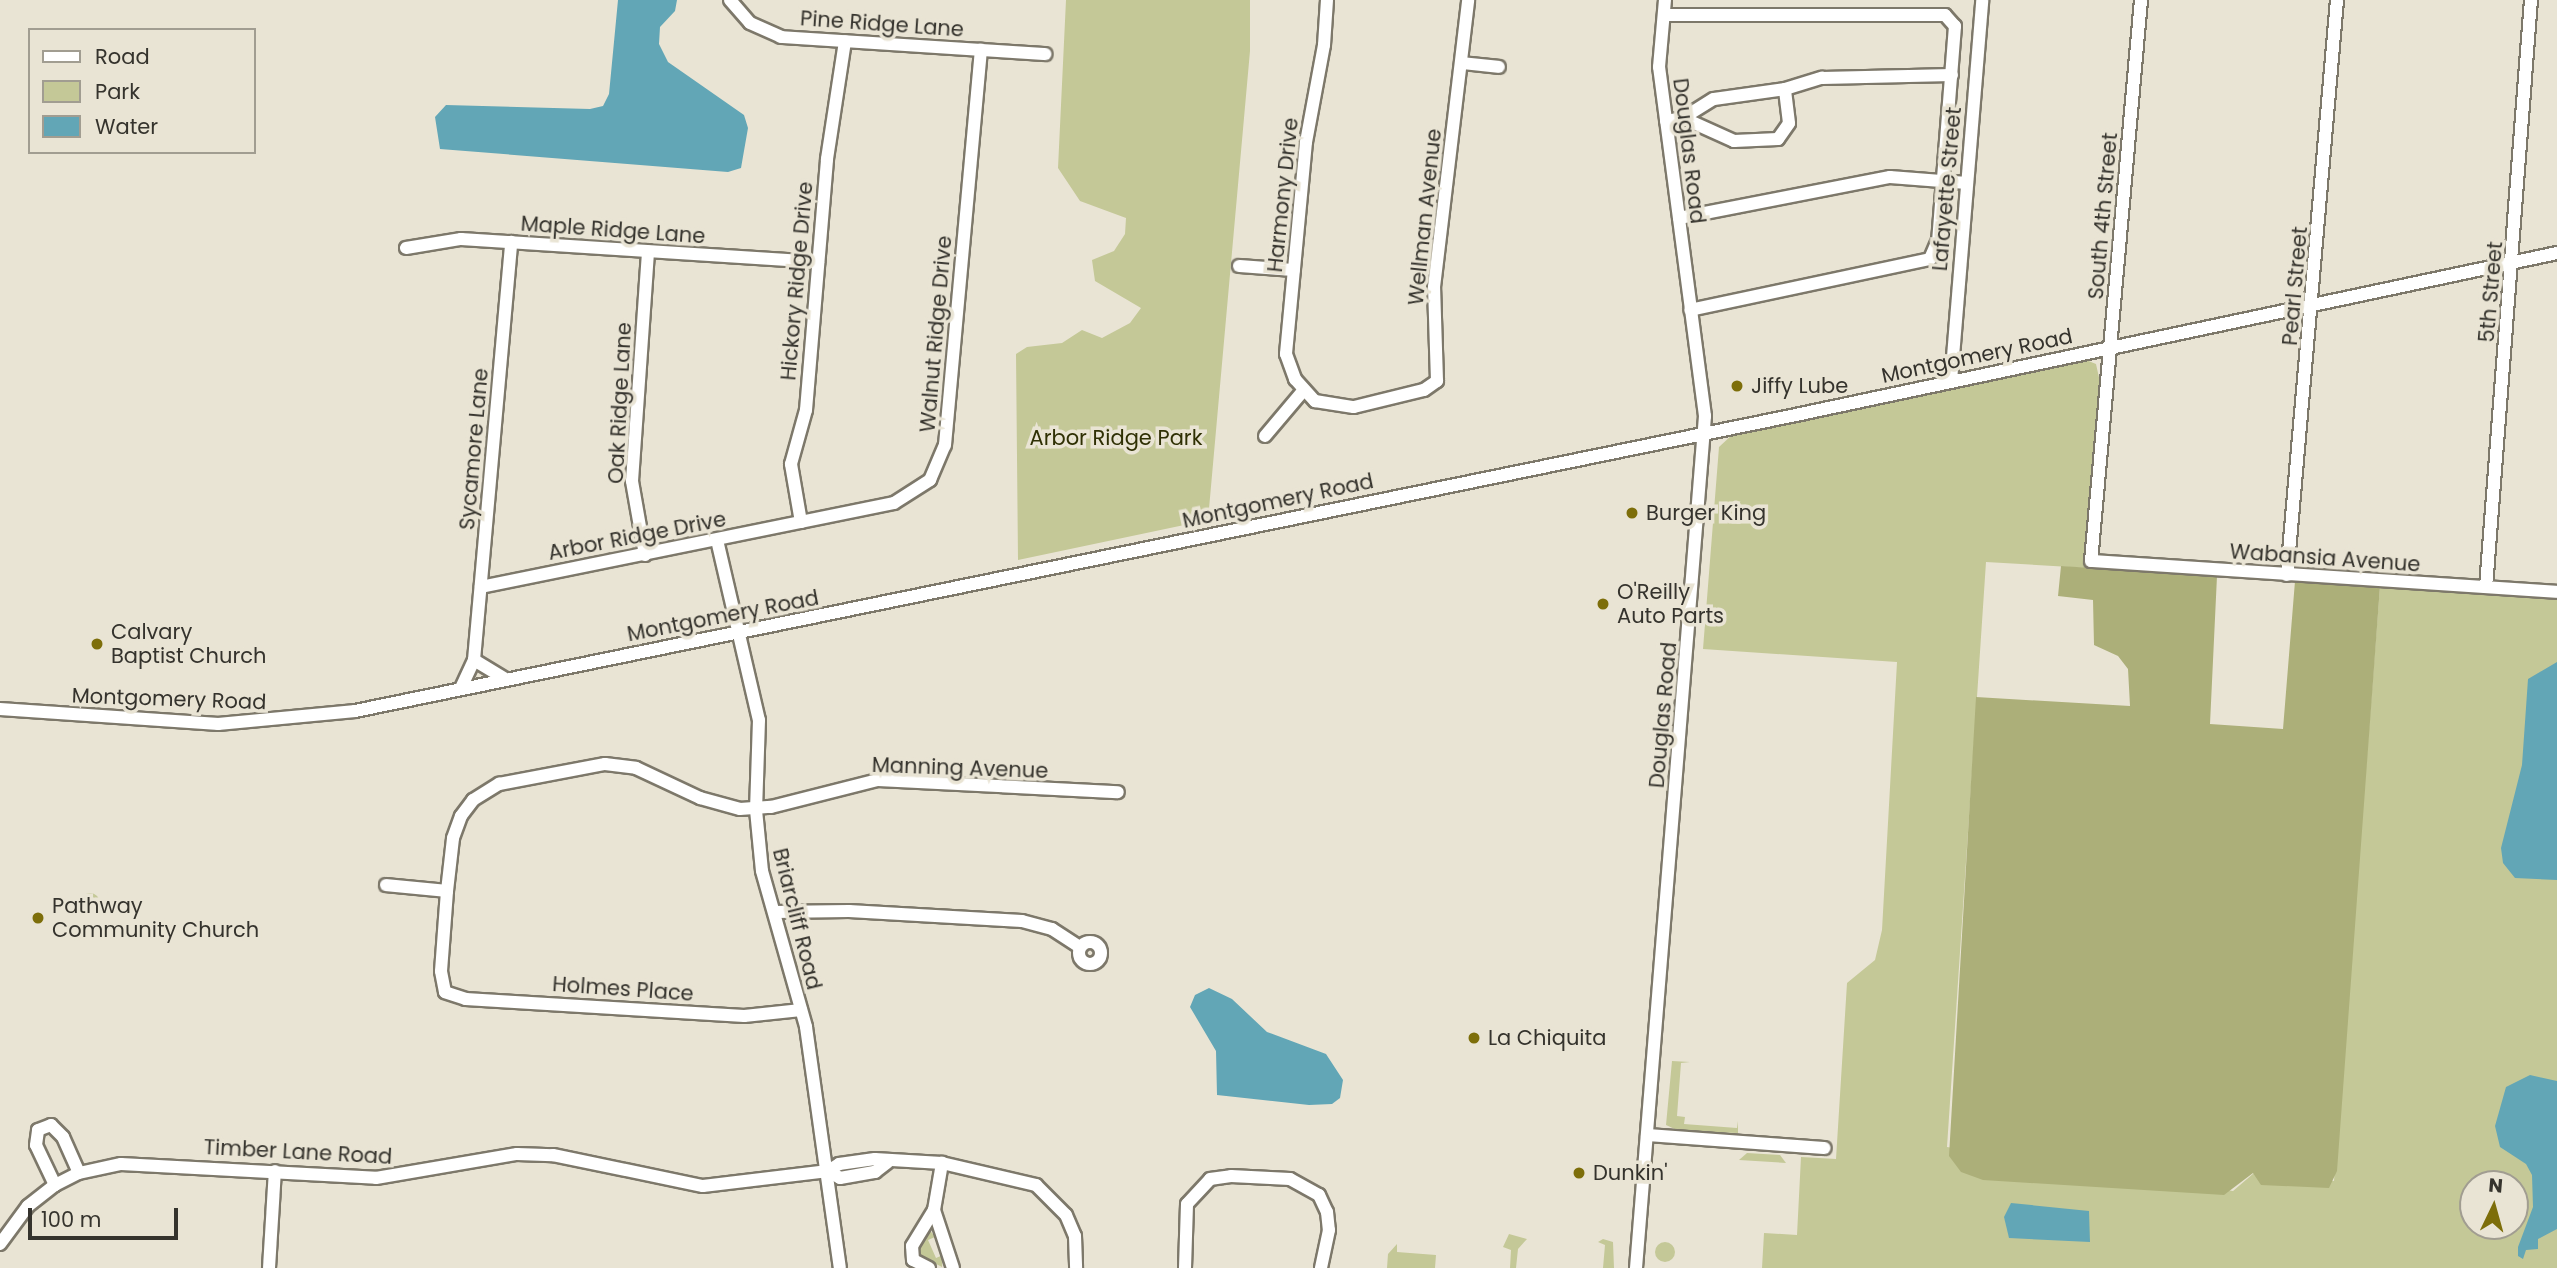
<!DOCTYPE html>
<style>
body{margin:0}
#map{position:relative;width:2557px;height:1268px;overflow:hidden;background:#e9e4d4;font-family:Poppins,sans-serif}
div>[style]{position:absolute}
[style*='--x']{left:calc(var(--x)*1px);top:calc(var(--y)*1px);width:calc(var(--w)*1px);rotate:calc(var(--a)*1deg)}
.green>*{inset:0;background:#c4c897}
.round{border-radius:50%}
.forest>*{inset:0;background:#acaf79}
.water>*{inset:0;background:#62a6b6}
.roads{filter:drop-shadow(2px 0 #7d786a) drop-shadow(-2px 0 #7d786a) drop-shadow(0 2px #7d786a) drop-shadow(0 -2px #7d786a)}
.minor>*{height:12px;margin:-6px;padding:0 6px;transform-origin:6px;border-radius:6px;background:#fff}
.minor>.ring{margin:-6px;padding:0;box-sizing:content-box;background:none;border:12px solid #fff;border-radius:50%}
.dots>*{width:19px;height:19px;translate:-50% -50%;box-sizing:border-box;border:4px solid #e9e4d4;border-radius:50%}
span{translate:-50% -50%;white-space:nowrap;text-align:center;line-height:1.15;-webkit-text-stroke:7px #e9e4d4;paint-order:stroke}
.street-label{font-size:21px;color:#35332d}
.poi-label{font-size:21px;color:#35332d}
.left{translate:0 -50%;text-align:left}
.park-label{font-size:21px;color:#2f3004}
.legend{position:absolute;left:28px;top:28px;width:228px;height:126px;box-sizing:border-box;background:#e9e4d4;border:2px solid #a19d91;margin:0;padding:9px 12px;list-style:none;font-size:21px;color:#35332d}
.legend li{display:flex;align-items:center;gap:14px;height:35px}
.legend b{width:35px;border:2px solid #a19d91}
.north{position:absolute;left:2459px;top:1170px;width:70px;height:70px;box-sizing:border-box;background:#e9e4d4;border:2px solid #a19d91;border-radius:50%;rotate:5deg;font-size:19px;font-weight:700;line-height:28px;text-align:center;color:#35332d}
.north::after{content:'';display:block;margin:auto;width:24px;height:32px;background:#7d6e0a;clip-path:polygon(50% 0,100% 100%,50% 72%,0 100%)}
.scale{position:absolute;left:28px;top:1208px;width:150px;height:32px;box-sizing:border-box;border:4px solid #35332d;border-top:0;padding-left:9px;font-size:21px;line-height:24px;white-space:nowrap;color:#35332d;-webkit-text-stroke:5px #e9e4d4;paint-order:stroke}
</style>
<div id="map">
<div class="green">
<i style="clip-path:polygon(1066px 0,1250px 0,1250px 51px,1208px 520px,1018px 560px,1016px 354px,1027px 347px,1062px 343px,1082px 330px,1102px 338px,1130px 323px,1141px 308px,1095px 281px,1092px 260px,1114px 251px,1125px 234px,1126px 218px,1080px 201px,1058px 168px)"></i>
<i style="clip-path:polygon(evenodd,2081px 358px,2096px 364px,2100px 382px,2087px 568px,1986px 562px,1947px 1147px,2233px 1191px,2254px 1173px,2334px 1181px,2380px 586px,2557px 597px,2557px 1268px,1762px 1268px,1764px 1233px,1797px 1235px,1801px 1157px,1836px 1159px,1847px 983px,1875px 960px,1882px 930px,1897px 662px,1703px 649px,1719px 447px,1733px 434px,2081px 358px,2473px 1184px,2515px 1184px,2515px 1226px,2473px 1226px,2473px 1184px)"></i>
<i class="round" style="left:80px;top:893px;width:20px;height:20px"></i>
<i style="clip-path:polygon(1672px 1061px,1690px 1062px,1681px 1063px,1677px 1116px,1685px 1117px,1684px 1124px,1737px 1128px,1738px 1121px,1738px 1133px,1679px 1131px,1666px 1125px)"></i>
<i style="clip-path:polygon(1747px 1153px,1780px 1155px,1786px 1163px,1739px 1160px)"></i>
<i style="clip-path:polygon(929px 1229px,935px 1237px,928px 1240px,936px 1258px,943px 1255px,942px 1267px,919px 1255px,918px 1242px)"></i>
<i style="clip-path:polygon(1509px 1234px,1527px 1239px,1518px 1249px,1516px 1268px,1510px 1268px,1511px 1250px,1503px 1247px)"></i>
<i style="clip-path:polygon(1603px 1239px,1613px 1242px,1614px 1268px,1603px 1268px,1605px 1245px,1598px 1242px)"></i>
<i class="round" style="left:1655px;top:1242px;width:20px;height:20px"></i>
<i style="clip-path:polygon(1397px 1244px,1397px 1252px,1436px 1255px,1435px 1268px,1387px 1268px,1388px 1254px)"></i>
</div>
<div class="forest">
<i style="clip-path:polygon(2061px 566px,2217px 576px,2210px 724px,2283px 729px,2295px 581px,2380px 586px,2337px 1171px,2329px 1188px,2261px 1185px,2253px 1173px,2224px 1195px,1983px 1180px,1961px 1172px,1949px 1156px,1976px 697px,2130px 706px,2128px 669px,2118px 656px,2094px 645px,2093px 600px,2058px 596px)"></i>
</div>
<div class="water">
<i style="clip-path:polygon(618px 0,677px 0,675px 11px,660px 27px,659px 44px,668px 62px,744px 115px,748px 128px,741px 168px,728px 172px,440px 149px,435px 117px,446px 105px,590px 109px,603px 106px,609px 94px)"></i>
<i style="clip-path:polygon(2557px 662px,2557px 880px,2515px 878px,2503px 863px,2501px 848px,2522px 765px,2528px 679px)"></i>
<i style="clip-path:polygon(1209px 988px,1232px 999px,1267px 1032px,1326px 1054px,1343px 1080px,1340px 1098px,1332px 1104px,1309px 1105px,1217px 1095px,1216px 1051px,1190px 1007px,1195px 995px)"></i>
<i style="clip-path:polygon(2530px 1075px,2557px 1081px,2557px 1229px,2538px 1239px,2538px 1249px,2526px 1250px,2523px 1259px,2518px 1256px,2518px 1247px,2533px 1207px,2532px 1175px,2526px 1164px,2500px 1147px,2495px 1126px,2506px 1087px)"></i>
<i style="clip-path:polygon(2011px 1203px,2089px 1211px,2090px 1242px,2009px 1238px,2004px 1217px)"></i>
</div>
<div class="roads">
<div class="minor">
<i style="--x:730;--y:0;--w:30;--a:49"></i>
<i style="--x:750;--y:23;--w:34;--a:24"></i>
<i style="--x:781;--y:37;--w:265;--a:3.7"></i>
<i style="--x:1327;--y:0;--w:45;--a:93.8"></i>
<i style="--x:1324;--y:45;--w:99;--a:100.5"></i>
<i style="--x:1306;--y:142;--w:213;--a:95.4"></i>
<i style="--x:1286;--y:354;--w:27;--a:70"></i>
<i style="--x:1295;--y:379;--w:30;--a:48"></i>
<i style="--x:1315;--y:401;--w:39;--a:9"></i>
<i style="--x:1354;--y:407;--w:72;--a:-13.7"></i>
<i style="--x:1424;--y:390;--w:16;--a:-35"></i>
<i style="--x:1437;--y:381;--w:94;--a:-91.8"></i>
<i style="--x:1434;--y:287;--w:289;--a:-83.2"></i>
<i style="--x:2141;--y:0;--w:563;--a:95.09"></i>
<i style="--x:2091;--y:561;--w:467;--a:3.8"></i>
<i style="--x:1664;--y:15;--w:281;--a:0"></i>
<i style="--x:1945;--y:15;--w:15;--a:48"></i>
<i style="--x:1955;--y:26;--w:215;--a:94.5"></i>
<i style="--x:1938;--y:240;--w:21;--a:113"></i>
<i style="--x:1930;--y:259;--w:245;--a:168"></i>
<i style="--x:1462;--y:63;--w:37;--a:6"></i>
<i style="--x:1683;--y:118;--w:56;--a:24.3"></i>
<i style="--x:1734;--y:141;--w:44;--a:-2.6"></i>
<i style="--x:1778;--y:139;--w:19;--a:-55"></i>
<i style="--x:1789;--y:123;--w:34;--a:-97"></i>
<i style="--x:1666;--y:121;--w:17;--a:-10"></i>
<i style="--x:1683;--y:118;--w:36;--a:-32"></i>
<i style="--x:1714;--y:99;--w:72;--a:-8"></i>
<i style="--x:1785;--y:89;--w:39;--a:-17"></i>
<i style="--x:1822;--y:78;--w:130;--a:-1.3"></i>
<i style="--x:1679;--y:218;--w:215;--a:-11"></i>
<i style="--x:1890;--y:177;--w:77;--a:4.5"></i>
<i style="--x:406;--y:248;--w:56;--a:-9.3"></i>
<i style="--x:461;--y:239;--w:358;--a:3.7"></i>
<i style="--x:1239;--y:266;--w:55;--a:4.2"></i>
<i style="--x:1951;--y:381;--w:382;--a:-85.3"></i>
<i style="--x:1265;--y:436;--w:59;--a:-49.8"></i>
<i style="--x:801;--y:522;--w:59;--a:-99.8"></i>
<i style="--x:791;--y:464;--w:56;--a:-74.5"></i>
<i style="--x:806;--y:410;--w:252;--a:-85.2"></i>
<i style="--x:827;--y:159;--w:119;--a:-81.3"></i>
<i style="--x:717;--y:540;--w:185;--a:76.9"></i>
<i style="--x:759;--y:720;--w:90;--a:91.9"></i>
<i style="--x:756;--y:810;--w:61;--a:84.4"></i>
<i style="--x:762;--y:871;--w:162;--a:74.2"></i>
<i style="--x:806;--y:1027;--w:243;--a:82"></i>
<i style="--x:645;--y:555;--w:75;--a:-100"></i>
<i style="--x:632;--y:481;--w:230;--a:-86"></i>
<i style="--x:2287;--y:575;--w:577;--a:-85.03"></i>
<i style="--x:481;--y:587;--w:421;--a:-11.5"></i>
<i style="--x:894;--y:503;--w:43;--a:-32.6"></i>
<i style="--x:930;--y:480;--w:38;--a:-67"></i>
<i style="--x:945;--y:445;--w:397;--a:-84.8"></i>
<i style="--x:2486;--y:587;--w:589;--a:-85.62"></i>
<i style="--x:474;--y:660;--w:37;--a:31"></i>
<i style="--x:461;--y:688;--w:31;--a:-65"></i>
<i style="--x:474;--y:660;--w:420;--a:-84.9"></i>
<i style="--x:0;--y:709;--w:219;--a:3.9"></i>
<i style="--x:218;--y:724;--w:138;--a:-5.4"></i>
<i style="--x:355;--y:711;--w:1480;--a:-11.61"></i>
<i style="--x:1805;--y:413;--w:769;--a:-12.01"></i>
<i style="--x:386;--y:885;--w:61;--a:5.6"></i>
<i style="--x:774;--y:912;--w:75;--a:-0.8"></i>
<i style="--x:849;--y:911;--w:173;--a:3.3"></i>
<i style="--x:1022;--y:921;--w:31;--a:15"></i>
<i style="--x:1052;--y:929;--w:33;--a:33"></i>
<i class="ring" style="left:1079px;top:942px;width:10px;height:10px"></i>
<i style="--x:801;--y:1010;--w:57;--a:174"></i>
<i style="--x:744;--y:1016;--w:279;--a:-176.5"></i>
<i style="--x:466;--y:999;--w:22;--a:-162"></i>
<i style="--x:445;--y:992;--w:21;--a:-101"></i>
<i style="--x:441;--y:971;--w:80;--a:-85.7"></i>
<i style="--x:447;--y:891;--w:53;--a:-83.5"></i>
<i style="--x:453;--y:838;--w:23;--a:-70"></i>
<i style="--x:461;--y:816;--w:20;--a:-53"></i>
<i style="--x:473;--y:800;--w:31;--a:-32"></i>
<i style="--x:499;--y:784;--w:108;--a:-10.7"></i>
<i style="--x:605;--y:764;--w:31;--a:7"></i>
<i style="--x:636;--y:768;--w:71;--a:25.1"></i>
<i style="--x:700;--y:798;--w:41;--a:15.4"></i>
<i style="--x:740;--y:809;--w:31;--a:-4"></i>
<i style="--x:771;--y:807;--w:110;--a:-14.2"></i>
<i style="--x:878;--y:780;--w:240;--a:2.9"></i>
<i style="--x:1647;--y:1135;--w:178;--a:4.2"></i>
<i style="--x:828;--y:1171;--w:14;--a:30"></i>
<i style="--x:840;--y:1178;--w:36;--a:-10"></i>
<i style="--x:875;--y:1172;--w:16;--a:-38"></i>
<i style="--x:55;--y:1185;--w:44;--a:-115.4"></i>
<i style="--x:36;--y:1145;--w:15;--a:-82"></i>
<i style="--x:38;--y:1130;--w:14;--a:-21"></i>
<i style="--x:51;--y:1125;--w:17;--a:45"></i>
<i style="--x:63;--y:1137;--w:39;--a:66"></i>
<i style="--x:934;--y:1210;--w:61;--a:71.9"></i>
<i style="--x:0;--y:1244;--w:47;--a:-53.6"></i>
<i style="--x:28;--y:1206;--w:34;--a:-38"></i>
<i style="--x:55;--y:1185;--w:27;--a:-27"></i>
<i style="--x:79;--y:1173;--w:43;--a:-12.1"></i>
<i style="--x:121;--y:1164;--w:255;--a:3.1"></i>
<i style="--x:376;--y:1178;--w:143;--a:-9.7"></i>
<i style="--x:517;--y:1154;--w:36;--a:2"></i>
<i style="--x:553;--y:1155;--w:153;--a:11.7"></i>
<i style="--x:703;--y:1186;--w:126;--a:-6.8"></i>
<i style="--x:828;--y:1171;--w:13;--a:-32"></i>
<i style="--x:839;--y:1164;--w:36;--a:-8"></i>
<i style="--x:875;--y:1159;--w:67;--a:3.4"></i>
<i style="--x:942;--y:1163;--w:97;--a:13.2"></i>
<i style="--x:1036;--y:1185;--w:42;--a:45"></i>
<i style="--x:1066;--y:1215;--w:23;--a:67"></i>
<i style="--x:1075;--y:1236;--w:32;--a:88"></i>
<i style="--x:269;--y:1268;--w:97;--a:-86.5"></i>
<i style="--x:929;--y:1268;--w:18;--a:-153"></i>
<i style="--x:913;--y:1260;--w:14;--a:-94"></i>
<i style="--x:912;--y:1246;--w:42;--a:-58.6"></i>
<i style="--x:934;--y:1210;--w:48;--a:-80.3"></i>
<i style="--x:1185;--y:1268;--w:64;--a:-88.2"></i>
<i style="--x:1187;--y:1204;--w:34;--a:-47"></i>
<i style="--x:1210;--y:1179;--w:21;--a:-8"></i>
<i style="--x:1231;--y:1176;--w:59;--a:2.9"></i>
<i style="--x:1290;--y:1179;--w:33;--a:29"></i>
<i style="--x:1319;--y:1195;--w:19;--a:65"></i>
<i style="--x:1327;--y:1212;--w:18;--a:84"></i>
<i style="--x:1329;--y:1230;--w:39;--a:102"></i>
<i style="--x:1636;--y:1268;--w:855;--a:-85.37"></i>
<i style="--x:1705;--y:416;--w:352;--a:-97.5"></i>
<i style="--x:1659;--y:67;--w:67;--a:-84.9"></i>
</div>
</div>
<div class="dots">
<i style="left:1737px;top:386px;background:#7d6e0a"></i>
<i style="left:1632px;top:513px;background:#7d6e0a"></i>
<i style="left:1603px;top:604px;background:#7d6e0a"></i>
<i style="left:97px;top:644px;background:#7d6e0a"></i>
<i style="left:38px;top:918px;background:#7d6e0a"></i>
<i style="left:1474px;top:1038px;background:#7d6e0a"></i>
<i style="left:1579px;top:1173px;background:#7d6e0a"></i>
</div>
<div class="street-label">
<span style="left:882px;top:24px;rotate:4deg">Pine Ridge Lane</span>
<span style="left:1689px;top:151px;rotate:83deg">Douglas Road</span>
<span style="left:1947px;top:189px;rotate:-85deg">Lafayette Street</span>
<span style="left:1283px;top:195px;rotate:-84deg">Harmony Drive</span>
<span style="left:2103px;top:216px;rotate:-85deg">South 4th Street</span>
<span style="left:1425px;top:217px;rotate:-84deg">Wellman Avenue</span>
<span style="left:613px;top:230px;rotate:4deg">Maple Ridge Lane</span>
<span style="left:797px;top:281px;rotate:-85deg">Hickory Ridge Drive</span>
<span style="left:2295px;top:286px;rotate:-85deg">Pearl Street</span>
<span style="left:2491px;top:292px;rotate:-85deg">5th Street</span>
<span style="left:936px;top:334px;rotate:-85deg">Walnut Ridge Drive</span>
<span style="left:1977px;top:356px;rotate:-12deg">Montgomery Road</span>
<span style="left:620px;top:403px;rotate:-87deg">Oak Ridge Lane</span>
<span style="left:474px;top:449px;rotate:-85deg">Sycamore Lane</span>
<span style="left:1278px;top:501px;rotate:-12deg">Montgomery Road</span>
<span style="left:637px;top:536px;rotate:-11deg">Arbor Ridge Drive</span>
<span style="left:2325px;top:558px;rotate:4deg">Wabansia Avenue</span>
<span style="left:723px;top:616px;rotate:-11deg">Montgomery Road</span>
<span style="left:169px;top:699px;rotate:2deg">Montgomery Road</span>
<span style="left:1663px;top:715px;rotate:-85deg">Douglas Road</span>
<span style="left:960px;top:768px;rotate:2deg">Manning Avenue</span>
<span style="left:797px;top:919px;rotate:76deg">Briarcliff Road</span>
<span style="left:623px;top:989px;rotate:4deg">Holmes Place</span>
<span style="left:298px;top:1152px;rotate:3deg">Timber Lane Road</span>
</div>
<div class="poi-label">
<span class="left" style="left:1751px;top:386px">Jiffy Lube</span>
<span class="left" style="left:1646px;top:513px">Burger King</span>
<span class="left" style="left:1617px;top:604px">O'Reilly<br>Auto Parts</span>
<span class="left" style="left:111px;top:644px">Calvary<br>Baptist Church</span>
<span class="left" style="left:52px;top:918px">Pathway<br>Community Church</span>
<span class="left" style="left:1488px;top:1038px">La Chiquita</span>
<span class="left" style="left:1593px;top:1173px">Dunkin'</span>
</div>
<div class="park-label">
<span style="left:1116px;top:438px">Arbor Ridge Park</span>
</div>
<ul class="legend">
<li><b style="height:9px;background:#fff"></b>Road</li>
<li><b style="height:19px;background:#c4c897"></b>Park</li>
<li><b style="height:19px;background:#62a6b6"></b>Water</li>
</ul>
<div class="north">N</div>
<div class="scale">100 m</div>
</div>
